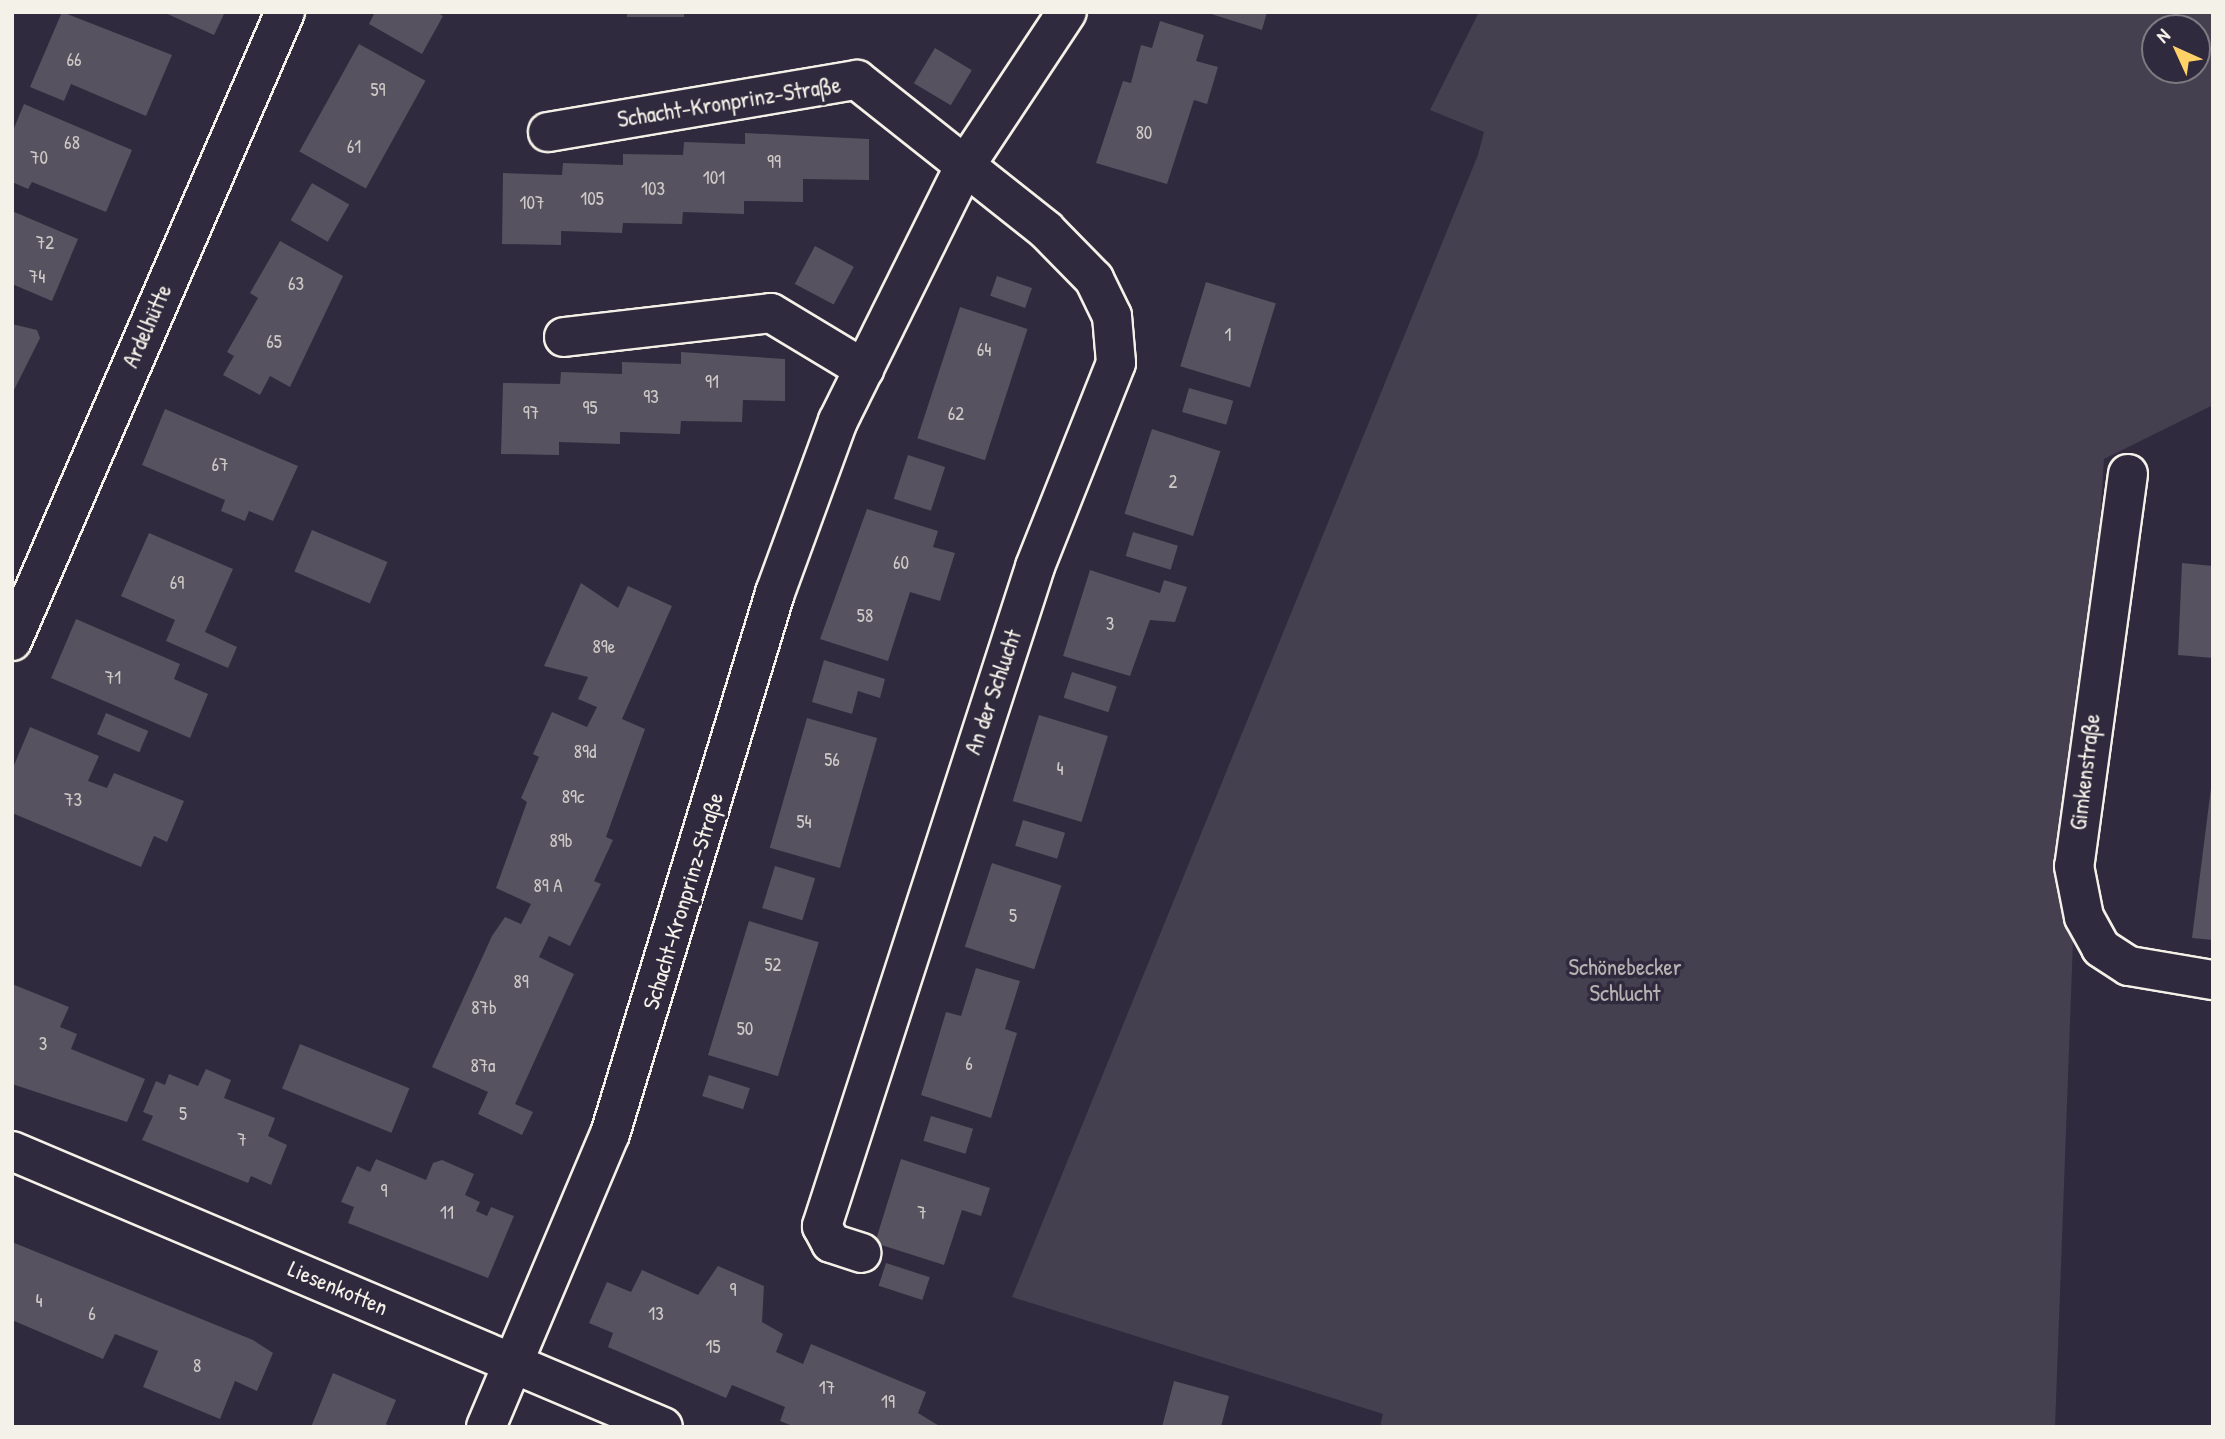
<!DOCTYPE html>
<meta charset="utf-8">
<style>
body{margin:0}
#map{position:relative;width:2225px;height:1439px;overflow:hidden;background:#2f2a3d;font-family:"Patrick Hand",sans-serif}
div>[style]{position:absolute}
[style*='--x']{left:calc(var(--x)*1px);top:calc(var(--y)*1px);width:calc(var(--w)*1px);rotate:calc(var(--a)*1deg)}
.green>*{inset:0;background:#454050}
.building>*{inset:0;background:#56525f;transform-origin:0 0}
.roads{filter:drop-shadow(2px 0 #f4f1e8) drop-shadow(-2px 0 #f4f1e8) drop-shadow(0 2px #f4f1e8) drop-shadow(0 -2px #f4f1e8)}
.minor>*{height:38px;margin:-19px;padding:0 19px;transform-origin:19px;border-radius:19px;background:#2f2a3d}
span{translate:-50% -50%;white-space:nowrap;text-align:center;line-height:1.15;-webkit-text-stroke:7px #2f2a3d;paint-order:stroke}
.number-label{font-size:19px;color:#ccc9c6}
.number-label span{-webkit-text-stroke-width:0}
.street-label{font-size:23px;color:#f4f1e8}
.park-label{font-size:23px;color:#b7b3b3}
.frame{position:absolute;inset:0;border:14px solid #f4f1e8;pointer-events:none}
.north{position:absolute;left:2141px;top:14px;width:70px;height:70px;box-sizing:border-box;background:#2f2a3d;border:2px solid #7e7a81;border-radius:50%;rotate:315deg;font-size:19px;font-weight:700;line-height:28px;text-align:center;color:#f4f1e8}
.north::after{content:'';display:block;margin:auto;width:24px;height:32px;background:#ffd166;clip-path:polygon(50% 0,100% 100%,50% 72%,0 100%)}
</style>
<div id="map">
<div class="green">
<i style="clip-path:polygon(evenodd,1479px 12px,2213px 12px,2213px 405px,2104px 459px,2073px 941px,2055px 1427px,1380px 1427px,1383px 1414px,1012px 1297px,1478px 155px,1484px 132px,1430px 110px,1479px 12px,2155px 28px,2197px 28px,2197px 70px,2155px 70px,2155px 28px)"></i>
</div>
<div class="building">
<i style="clip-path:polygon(62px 12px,172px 55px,146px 116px,71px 84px,64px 101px,30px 87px)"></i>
<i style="clip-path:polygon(163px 12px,225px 12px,214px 35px)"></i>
<i style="clip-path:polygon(375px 12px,436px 12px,443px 16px,422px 54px,369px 24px)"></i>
<i style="left:627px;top:12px;width:57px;height:5px"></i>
<i style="clip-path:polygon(1205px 12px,1267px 12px,1262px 30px)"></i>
<i style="clip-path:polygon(1160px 21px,1204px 35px,1196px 61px,1218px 67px,1207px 104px,1194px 100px,1167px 184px,1096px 163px,1123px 81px,1131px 83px,1141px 45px,1152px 48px)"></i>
<i style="left:359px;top:44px;width:76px;height:123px;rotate:29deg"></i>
<i style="left:935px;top:48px;width:43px;height:41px;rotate:31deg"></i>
<i style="clip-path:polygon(24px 104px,132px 150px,106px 212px,32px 182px,28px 189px,12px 182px,12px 133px)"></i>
<i style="clip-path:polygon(745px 133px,869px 139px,869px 180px,803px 179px,803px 202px,744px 201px,744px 214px,683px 212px,682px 224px,623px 223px,622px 233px,561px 231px,561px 245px,502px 244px,503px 173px,562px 175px,563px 163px,623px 165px,623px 154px,683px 155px,684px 142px,745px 144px)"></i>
<i style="left:312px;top:183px;width:43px;height:43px;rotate:30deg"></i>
<i style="clip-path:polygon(12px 211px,78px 239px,52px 301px,12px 284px)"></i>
<i style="clip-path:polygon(280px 241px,343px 276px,290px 387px,270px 376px,260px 395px,223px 375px,234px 356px,227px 352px,258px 298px,250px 293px)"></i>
<i style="left:815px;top:246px;width:44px;height:43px;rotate:28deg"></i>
<i style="left:997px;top:276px;width:37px;height:21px;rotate:19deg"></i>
<i style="left:1206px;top:282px;width:73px;height:88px;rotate:17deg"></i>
<i style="left:960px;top:307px;width:71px;height:138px;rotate:18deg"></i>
<i style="clip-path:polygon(12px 324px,37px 330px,40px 338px,12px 394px)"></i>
<i style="clip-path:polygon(681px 352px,785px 359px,785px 401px,743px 400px,742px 422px,681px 421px,680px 434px,620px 432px,620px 444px,559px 442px,559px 455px,501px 454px,503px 383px,560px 384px,561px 372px,622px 374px,622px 362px,681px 364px)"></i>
<i style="left:1189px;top:388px;width:46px;height:25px;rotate:16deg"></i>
<i style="clip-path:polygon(165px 409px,298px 466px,273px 521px,249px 511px,245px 521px,221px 511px,225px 500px,142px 465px)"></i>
<i style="left:1152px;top:429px;width:72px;height:89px;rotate:18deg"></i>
<i style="left:908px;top:455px;width:39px;height:46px;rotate:18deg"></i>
<i style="clip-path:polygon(867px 509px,938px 531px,933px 547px,955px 553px,940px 601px,910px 592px,888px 661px,820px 639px)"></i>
<i style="left:312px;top:530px;width:82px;height:45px;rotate:23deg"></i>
<i style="left:1133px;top:532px;width:47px;height:25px;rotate:17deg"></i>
<i style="clip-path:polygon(149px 533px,233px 569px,205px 632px,237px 647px,228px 668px,166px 641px,175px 620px,121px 596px)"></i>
<i style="clip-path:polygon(2182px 563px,2213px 566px,2213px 658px,2178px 655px)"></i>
<i style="clip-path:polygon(1090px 570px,1160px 593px,1164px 580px,1187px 587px,1175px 622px,1150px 620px,1130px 676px,1063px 656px)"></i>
<i style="clip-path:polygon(581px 583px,618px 608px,628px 586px,672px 606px,622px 719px,645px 729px,606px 837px,613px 840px,594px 881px,601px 884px,570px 946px,549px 936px,539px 957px,574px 974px,515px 1104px,533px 1112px,522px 1135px,478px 1114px,488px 1092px,432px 1067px,492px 936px,505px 917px,521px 924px,531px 904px,496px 888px,527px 802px,521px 798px,539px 757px,533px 754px,552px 712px,587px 727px,597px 707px,578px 699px,588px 677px,544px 666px)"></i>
<i style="clip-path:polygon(76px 619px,180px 664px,174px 679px,208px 694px,190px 738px,51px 678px)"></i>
<i style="clip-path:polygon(824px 660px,885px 679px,880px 698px,858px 691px,852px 714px,812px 702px)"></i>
<i style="left:1072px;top:672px;width:47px;height:27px;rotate:18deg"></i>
<i style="left:106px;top:713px;width:46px;height:23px;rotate:23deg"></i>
<i style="left:1039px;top:715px;width:72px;height:90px;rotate:17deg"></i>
<i style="left:807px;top:718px;width:73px;height:135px;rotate:16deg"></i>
<i style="clip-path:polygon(30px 727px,99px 756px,88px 781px,107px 788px,114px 773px,184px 801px,167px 842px,154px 836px,141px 867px,12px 813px,12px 770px)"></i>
<i style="clip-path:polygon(2213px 772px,2213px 940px,2192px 938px)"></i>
<i style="left:1023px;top:820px;width:44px;height:27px;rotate:17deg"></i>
<i style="left:992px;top:863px;width:73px;height:88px;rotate:18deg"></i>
<i style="left:775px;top:866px;width:42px;height:44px;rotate:17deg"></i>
<i style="left:749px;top:921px;width:73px;height:140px;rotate:17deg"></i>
<i style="clip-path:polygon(976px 968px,1020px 981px,1005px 1029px,1017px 1033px,991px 1118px,921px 1095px,946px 1012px,961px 1016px)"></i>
<i style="clip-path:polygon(12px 984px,69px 1007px,60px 1027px,77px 1034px,71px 1049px,145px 1079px,127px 1122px,12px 1084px)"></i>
<i style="left:300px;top:1044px;width:118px;height:48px;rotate:22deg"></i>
<i style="clip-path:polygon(206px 1069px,231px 1080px,224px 1098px,275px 1118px,268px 1136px,287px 1145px,271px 1185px,251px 1176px,248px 1183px,142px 1140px,153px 1116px,143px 1112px,156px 1081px,165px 1085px,169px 1074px,198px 1086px)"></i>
<i style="left:709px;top:1075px;width:43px;height:22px;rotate:18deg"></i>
<i style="left:931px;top:1116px;width:44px;height:26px;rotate:17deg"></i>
<i style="clip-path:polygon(376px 1159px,426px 1180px,433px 1163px,442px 1160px,474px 1174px,465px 1195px,480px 1202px,476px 1211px,487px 1216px,491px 1207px,514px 1216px,488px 1278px,348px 1223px,354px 1207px,341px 1202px,357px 1166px,370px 1172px)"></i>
<i style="clip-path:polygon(901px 1159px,990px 1188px,981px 1216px,962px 1210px,944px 1265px,875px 1243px)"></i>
<i style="clip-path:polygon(12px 1242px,253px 1340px,273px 1353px,257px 1391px,235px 1381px,220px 1419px,143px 1387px,158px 1351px,115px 1334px,103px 1359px,12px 1320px)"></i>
<i style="left:886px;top:1263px;width:46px;height:24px;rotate:18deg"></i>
<i style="clip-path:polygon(718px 1266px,764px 1286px,762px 1322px,783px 1334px,776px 1352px,803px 1364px,811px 1344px,926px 1392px,918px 1413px,941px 1427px,795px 1427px,780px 1421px,785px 1407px,732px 1385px,726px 1398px,608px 1347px,613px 1333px,589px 1323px,607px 1282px,631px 1292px,642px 1270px,698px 1295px)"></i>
<i style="clip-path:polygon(333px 1373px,396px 1400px,386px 1424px,391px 1427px,311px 1427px)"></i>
<i style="clip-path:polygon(1174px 1381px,1229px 1396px,1221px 1427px,1162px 1427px)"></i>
</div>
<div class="roads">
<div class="minor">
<i style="--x:548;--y:132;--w:313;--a:-9.6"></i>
<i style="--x:857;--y:80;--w:241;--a:38.4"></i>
<i style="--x:1046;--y:230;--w:69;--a:45.6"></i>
<i style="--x:1094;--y:279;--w:41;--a:64.1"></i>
<i style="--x:1112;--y:316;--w:47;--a:85.1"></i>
<i style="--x:1116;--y:363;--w:219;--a:111.7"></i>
<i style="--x:1035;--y:567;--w:693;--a:107.91"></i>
<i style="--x:822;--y:1226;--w:19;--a:62"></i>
<i style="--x:831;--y:1243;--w:32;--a:18"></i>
<i style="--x:564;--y:337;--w:208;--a:-6.6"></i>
<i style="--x:771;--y:313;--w:109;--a:31.1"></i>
<i style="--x:2128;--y:474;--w:396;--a:97.8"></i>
<i style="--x:2074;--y:866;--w:52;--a:78.9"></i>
<i style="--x:2084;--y:917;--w:35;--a:61"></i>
<i style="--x:2101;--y:948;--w:33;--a:33"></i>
<i style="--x:2129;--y:966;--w:85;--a:9.5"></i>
<i style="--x:12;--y:641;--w:686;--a:-66.54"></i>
<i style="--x:12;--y:1151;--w:707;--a:22.98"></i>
<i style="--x:486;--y:1427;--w:318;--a:-67.1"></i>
<i style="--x:610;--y:1134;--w:566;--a:-73.04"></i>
<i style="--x:775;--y:593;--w:183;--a:-69.9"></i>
<i style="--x:838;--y:421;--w:281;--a:-63.6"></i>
<i style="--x:963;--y:169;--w:188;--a:-56.5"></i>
</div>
</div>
<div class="number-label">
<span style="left:74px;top:60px">66</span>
<span style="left:378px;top:90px">59</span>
<span style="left:1144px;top:133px">80</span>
<span style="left:72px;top:143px">68</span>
<span style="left:354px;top:147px">61</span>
<span style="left:39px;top:158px">70</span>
<span style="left:774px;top:162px">99</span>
<span style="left:714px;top:178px">101</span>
<span style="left:653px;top:189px">103</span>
<span style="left:592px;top:199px">105</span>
<span style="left:532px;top:203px">107</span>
<span style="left:45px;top:243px">72</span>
<span style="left:37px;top:277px">74</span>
<span style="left:296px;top:284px">63</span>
<span style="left:1228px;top:335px">1</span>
<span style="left:274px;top:342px">65</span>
<span style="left:984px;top:350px">64</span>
<span style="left:712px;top:382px">91</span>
<span style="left:651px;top:397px">93</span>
<span style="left:590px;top:408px">95</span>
<span style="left:531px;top:413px">97</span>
<span style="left:956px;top:414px">62</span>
<span style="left:220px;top:465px">67</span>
<span style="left:1173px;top:482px">2</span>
<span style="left:901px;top:563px">60</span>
<span style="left:177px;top:583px">69</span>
<span style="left:865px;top:616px">58</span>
<span style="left:1110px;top:624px">3</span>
<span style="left:604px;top:647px">89e</span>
<span style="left:113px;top:678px">71</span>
<span style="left:585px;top:752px">89d</span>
<span style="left:832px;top:760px">56</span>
<span style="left:1060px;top:769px">4</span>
<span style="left:573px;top:797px">89c</span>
<span style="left:73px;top:800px">73</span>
<span style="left:804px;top:822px">54</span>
<span style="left:561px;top:841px">89b</span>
<span style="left:548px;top:886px">89 A</span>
<span style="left:1013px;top:916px">5</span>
<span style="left:773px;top:965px">52</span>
<span style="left:521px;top:982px">89</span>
<span style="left:484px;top:1008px">87b</span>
<span style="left:745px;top:1029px">50</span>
<span style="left:43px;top:1044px">3</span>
<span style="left:969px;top:1064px">6</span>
<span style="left:483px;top:1066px">87a</span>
<span style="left:183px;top:1114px">5</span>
<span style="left:242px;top:1140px">7</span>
<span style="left:384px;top:1191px">9</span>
<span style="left:447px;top:1213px">11</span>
<span style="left:922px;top:1213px">7</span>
<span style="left:733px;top:1290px">9</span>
<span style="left:39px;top:1301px">4</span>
<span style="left:92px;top:1314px">6</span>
<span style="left:656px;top:1314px">13</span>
<span style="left:713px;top:1347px">15</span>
<span style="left:197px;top:1366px">8</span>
<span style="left:827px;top:1388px">17</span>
<span style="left:888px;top:1402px">19</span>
</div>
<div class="street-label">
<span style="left:729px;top:102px;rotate:-9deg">Schacht-Kronprinz-Straße</span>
<span style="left:147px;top:326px;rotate:-66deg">Ardelhütte</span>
<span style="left:993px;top:692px;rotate:-71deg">An der Schlucht</span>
<span style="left:2085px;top:772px;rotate:-83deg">Gimkenstraße</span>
<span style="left:683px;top:901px;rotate:-73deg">Schacht-Kronprinz-Straße</span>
<span style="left:338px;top:1288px;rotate:23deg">Liesenkotten</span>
</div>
<div class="park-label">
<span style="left:1625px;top:980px">Schönebecker<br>Schlucht</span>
</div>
<div class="frame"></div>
<div class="north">N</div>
</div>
